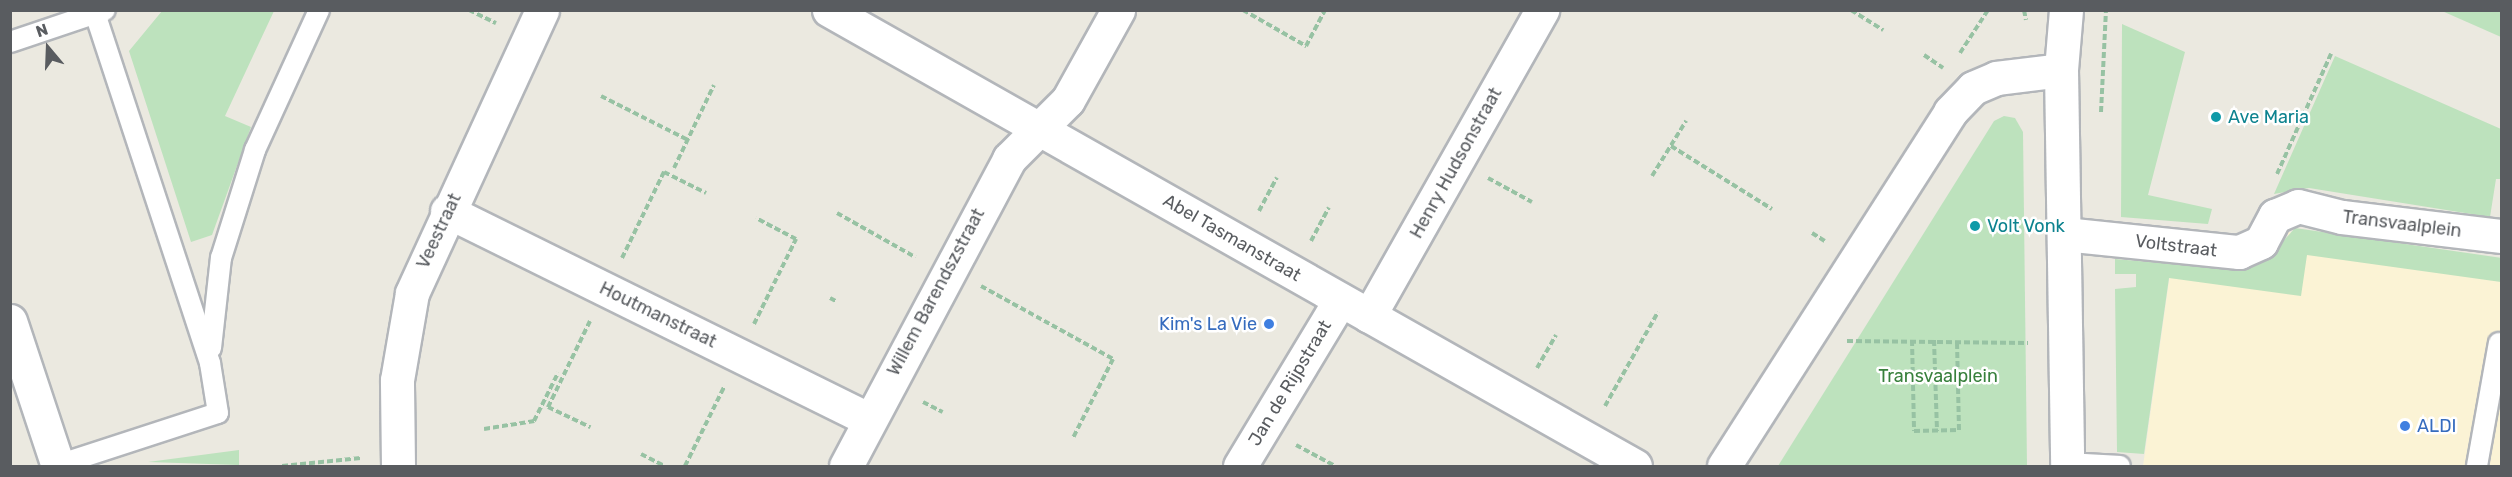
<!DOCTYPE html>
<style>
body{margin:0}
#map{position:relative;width:2512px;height:477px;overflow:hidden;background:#ebe9e0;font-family:Rubik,sans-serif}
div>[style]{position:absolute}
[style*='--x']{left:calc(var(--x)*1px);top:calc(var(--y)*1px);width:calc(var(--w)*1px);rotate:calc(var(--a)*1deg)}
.commercial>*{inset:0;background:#fbf3d5}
.green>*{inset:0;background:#bde2bd}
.path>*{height:4px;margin-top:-2px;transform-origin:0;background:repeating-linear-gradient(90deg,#97c2a3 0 6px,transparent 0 9px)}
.roads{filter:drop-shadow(2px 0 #b3b6ba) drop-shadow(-2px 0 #b3b6ba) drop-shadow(0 2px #b3b6ba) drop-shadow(0 -2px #b3b6ba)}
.service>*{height:20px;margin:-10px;padding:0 10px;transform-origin:10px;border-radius:10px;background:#fff}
.minor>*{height:33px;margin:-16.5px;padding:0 16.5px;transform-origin:16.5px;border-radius:16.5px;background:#fff}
.tertiary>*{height:33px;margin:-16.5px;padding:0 16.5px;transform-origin:16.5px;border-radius:16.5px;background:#fff}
.dots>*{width:16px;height:16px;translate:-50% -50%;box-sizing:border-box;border:3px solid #fff;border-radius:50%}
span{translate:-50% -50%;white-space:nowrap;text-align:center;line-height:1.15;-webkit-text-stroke:5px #fff;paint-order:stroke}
.culture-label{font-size:18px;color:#0d838f}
.left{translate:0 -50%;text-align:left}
.street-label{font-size:18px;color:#595c60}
.shop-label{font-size:18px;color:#366cbe}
.right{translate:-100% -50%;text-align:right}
.park-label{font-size:18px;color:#38803c}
.frame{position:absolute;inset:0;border:12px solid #595c60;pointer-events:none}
.north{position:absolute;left:18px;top:18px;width:60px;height:60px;-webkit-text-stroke:4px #fff;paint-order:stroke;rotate:341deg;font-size:16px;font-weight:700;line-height:24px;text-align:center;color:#595c60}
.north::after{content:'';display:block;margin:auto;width:21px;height:27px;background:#595c60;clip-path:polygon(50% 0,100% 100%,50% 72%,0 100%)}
</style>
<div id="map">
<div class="commercial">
<i style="clip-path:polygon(2288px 232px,2501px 262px,2501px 466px,2143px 466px,2170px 273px,2287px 289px)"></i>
</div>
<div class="green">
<i style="clip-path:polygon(162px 11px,274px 11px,225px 116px,251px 127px,212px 235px,191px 242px,129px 51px)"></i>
<i style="clip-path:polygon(2442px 11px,2501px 11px,2501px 37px)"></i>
<i style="clip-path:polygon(2122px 24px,2185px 52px,2148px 195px,2212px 209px,2208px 224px,2121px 217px)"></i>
<i style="clip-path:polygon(2335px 56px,2501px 129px,2501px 179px,2496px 179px,2490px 217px,2309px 188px,2274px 194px)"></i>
<i style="clip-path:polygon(2004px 116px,2015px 118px,2023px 132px,2027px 466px,1778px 466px,1994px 121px)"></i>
<i style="clip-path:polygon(2295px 228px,2502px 258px,2501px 282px,2307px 255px,2301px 296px,2169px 278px,2144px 454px,2117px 452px,2115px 289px,2136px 287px,2136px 274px,2115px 274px,2115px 259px,2242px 270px,2267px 259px)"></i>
<i style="clip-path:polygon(239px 450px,239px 465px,148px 462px)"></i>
</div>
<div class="path">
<i style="--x:469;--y:10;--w:30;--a:26"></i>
<i style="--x:1243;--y:10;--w:73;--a:29.7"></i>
<i style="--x:1306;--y:46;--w:41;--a:-62.2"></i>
<i style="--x:1851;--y:10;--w:38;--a:32"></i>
<i style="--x:2024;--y:10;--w:10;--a:79"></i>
<i style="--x:1960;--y:53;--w:51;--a:-56.9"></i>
<i style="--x:1924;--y:55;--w:23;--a:34"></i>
<i style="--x:601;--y:96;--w:97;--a:26.8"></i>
<i style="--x:2101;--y:112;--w:102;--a:-87.2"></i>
<i style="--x:1671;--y:146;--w:119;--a:32"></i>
<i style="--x:674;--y:168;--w:92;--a:-64.3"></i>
<i style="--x:2277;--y:174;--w:132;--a:-65.8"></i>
<i style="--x:1652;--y:176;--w:65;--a:-58.3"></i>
<i style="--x:1488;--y:178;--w:50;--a:28.6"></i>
<i style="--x:1259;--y:211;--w:38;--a:-62"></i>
<i style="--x:837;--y:213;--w:90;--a:29.4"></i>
<i style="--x:1812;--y:233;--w:15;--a:32"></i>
<i style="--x:1311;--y:241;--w:38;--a:-62"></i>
<i style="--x:622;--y:258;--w:96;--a:-64"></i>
<i style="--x:664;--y:172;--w:47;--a:26.6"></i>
<i style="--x:981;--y:286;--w:151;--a:28.9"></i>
<i style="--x:1113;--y:359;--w:89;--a:116.9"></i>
<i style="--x:830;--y:298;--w:7;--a:27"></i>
<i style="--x:590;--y:321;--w:96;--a:116"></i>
<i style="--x:548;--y:407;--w:47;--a:25.5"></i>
<i style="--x:754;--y:324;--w:95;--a:-63.7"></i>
<i style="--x:796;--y:239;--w:45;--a:-152.3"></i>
<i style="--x:1912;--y:340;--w:91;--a:88.7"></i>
<i style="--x:1914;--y:431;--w:45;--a:-1.3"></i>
<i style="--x:1959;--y:430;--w:90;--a:-91.3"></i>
<i style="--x:1934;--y:340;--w:91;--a:88.1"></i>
<i style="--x:1847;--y:341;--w:181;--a:0.6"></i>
<i style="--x:1537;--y:368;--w:38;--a:-60"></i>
<i style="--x:923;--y:402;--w:22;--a:27"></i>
<i style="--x:1605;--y:406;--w:108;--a:-60.6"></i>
<i style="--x:484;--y:429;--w:51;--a:-9.1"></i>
<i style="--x:534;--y:421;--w:54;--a:-63.4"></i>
<i style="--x:1296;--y:445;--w:44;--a:28.3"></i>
<i style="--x:641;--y:454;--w:27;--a:27"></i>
<i style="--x:282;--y:466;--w:79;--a:-5.8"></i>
<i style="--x:685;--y:466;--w:88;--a:-63.7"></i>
</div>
<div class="roads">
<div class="service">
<i style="--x:10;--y:42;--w:100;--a:-18.6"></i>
<i style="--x:211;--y:348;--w:91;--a:-83.7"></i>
<i style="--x:221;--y:258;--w:113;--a:-72.5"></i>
<i style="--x:255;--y:150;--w:154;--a:-65.4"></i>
<i style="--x:2067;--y:463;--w:53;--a:3.2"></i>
<i style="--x:58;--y:465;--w:168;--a:-18"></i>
<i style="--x:218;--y:413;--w:51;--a:-99.1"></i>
<i style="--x:210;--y:363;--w:367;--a:-108.2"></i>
<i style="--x:2477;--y:466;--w:125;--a:-79.9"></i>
</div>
<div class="minor">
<i style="--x:829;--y:10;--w:926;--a:29.5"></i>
<i style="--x:447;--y:211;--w:470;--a:26.3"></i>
<i style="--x:2064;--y:234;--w:176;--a:5.9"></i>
<i style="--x:2239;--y:252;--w:24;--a:-24"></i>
<i style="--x:2261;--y:242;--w:30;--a:-62"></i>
<i style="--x:2275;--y:216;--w:25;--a:-23"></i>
<i style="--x:2298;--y:206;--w:45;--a:14"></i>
<i style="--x:2342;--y:217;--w:161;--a:6.8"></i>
<i style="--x:1369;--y:316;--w:352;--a:-60.5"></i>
<i style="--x:10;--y:321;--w:153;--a:71.7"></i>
<i style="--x:398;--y:466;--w:86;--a:-90.7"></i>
<i style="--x:397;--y:380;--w:88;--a:-80.2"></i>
<i style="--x:412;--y:293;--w:311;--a:-65.3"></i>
<i style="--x:846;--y:466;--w:348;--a:-62"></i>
<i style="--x:1009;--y:159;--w:83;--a:-45"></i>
<i style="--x:1068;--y:100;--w:103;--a:-60.9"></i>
<i style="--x:1240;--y:466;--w:194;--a:-58.9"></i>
<i style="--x:1724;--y:466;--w:420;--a:-57.4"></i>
<i style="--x:1950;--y:112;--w:33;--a:-46"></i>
<i style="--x:1973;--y:88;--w:25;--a:-23"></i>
<i style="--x:1996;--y:78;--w:65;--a:-7"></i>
</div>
<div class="tertiary">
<i style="--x:2066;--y:10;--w:60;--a:94.8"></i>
<i style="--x:2061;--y:70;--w:396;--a:89.1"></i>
</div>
</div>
<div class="dots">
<i style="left:2216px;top:117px;background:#0f9aa8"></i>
<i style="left:1975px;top:226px;background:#0f9aa8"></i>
<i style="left:1269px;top:324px;background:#3f7fe0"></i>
<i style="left:2405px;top:426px;background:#3f7fe0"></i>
</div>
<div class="culture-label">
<span class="left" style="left:2228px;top:117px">Ave Maria</span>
<span class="left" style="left:1987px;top:226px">Volt Vonk</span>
</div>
<div class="street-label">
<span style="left:1456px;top:163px;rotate:-61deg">Henry Hudsonstraat</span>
<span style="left:2402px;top:224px;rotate:7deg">Transvaalplein</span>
<span style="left:439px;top:231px;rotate:-65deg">Veestraat</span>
<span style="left:1232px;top:238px;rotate:30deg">Abel Tasmanstraat</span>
<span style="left:2176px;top:246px;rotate:7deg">Voltstraat</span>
<span style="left:936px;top:292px;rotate:-62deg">Willem Barendszstraat</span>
<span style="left:658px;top:315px;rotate:26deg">Houtmanstraat</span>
<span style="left:1290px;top:383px;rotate:-59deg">Jan de Rijpstraat</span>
</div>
<div class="shop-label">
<span class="right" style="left:1257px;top:324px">Kim's La Vie</span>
<span class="left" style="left:2417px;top:426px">ALDI</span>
</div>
<div class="park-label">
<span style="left:1938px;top:376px">Transvaalplein</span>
</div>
<div class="frame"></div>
<div class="north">N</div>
</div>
